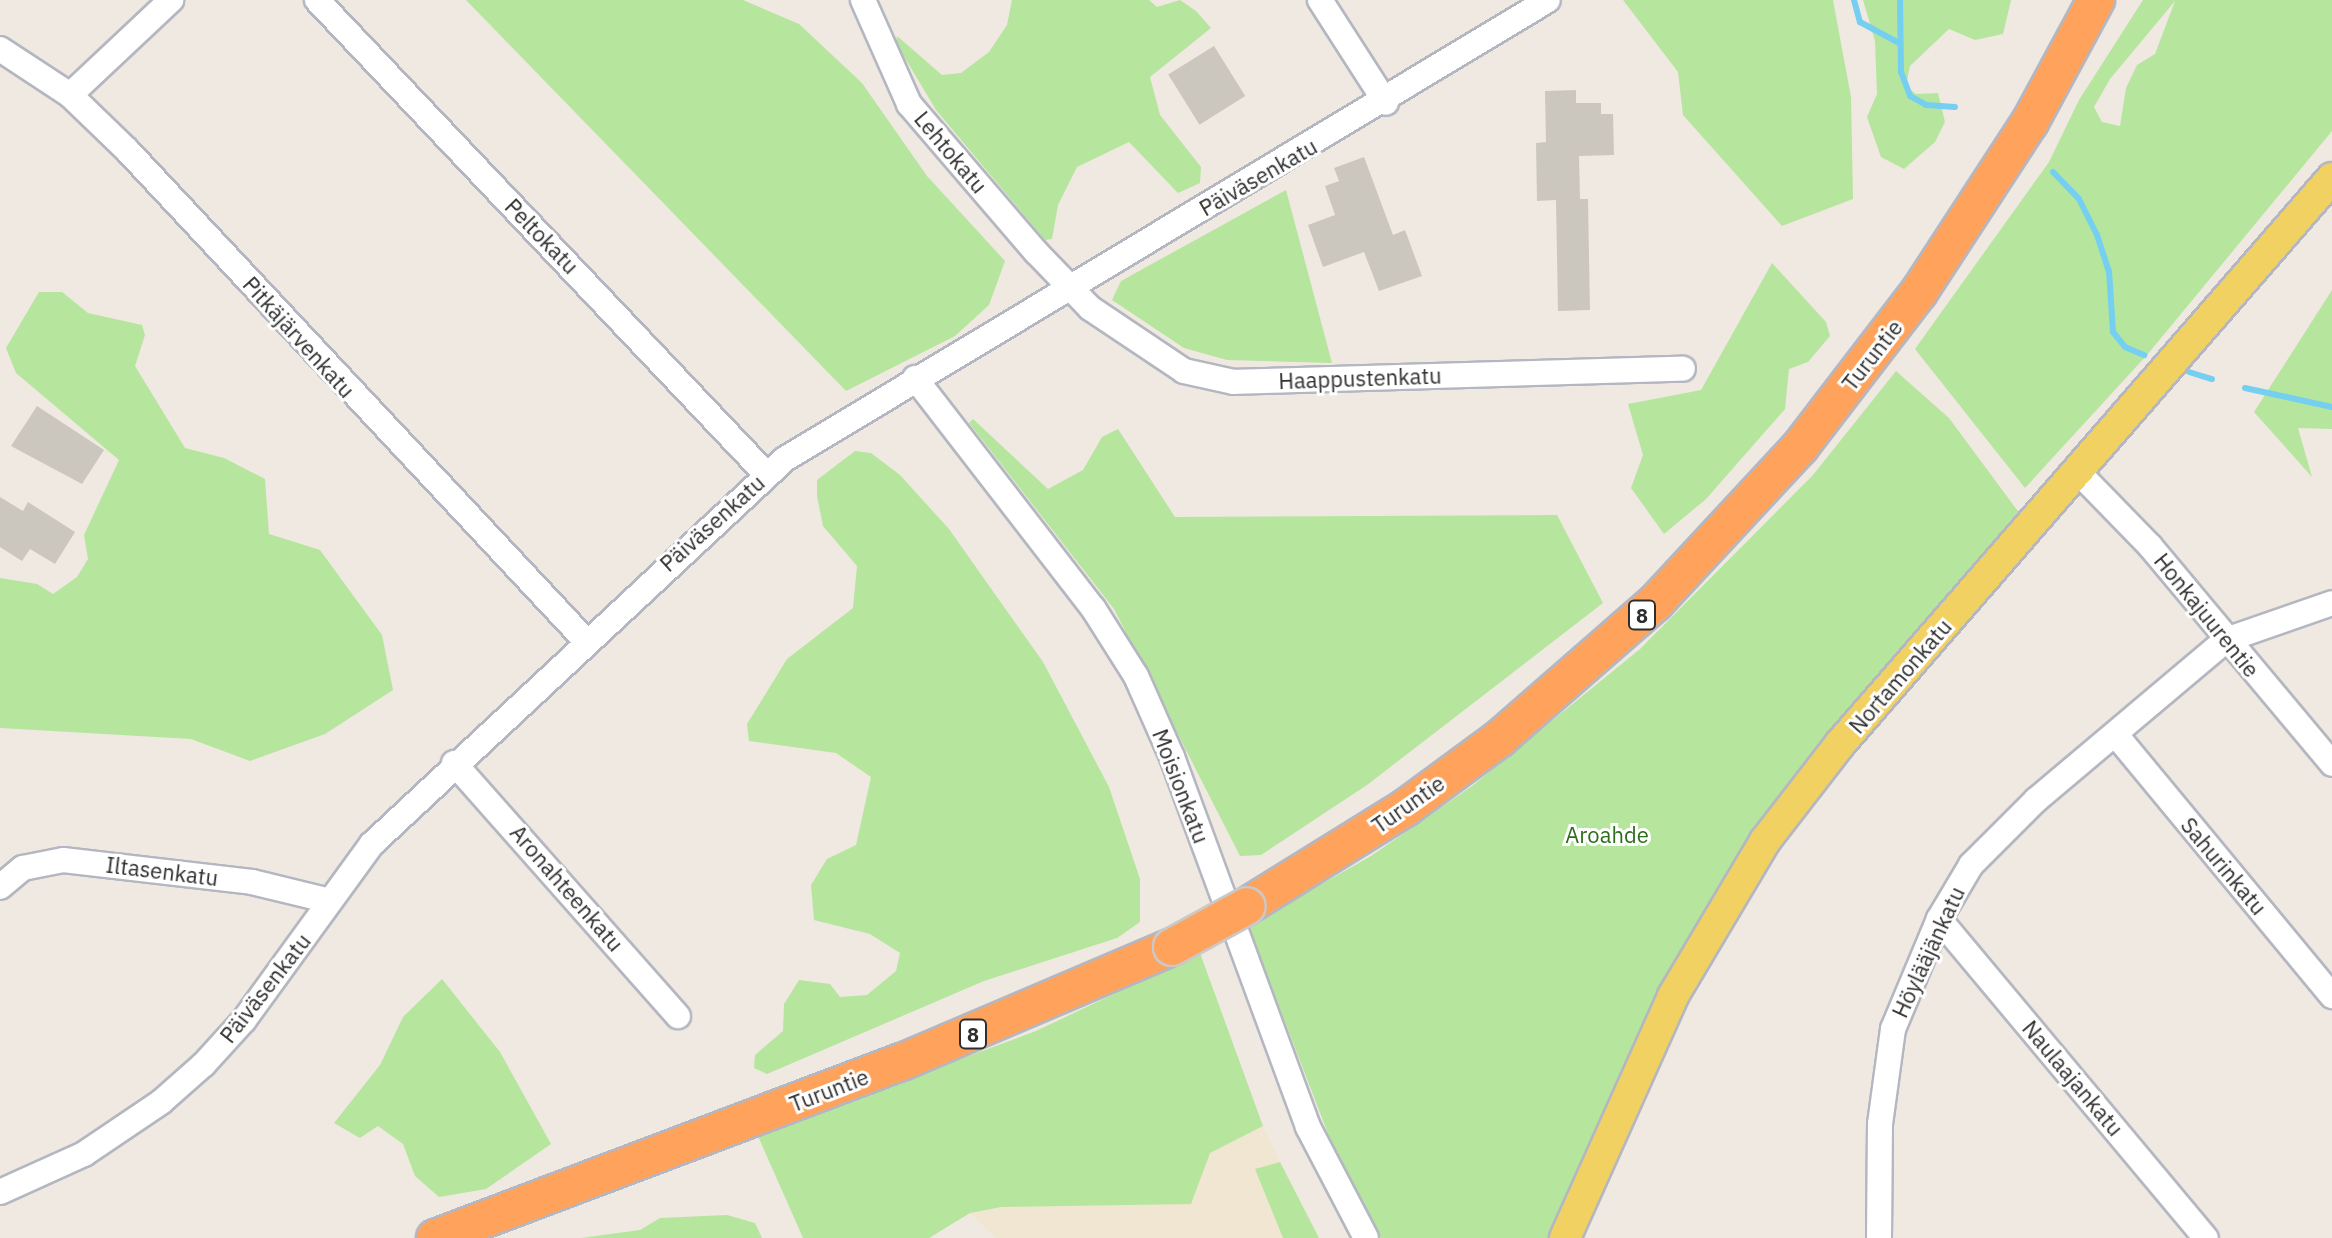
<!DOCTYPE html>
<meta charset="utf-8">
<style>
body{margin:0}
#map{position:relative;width:2332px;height:1238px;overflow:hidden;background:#efe9e1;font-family:"IBM Plex Sans",sans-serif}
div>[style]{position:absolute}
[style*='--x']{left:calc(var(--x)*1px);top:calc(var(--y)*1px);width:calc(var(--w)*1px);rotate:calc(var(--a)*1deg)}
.education>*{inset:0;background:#f0e6d1}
.green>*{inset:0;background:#b6e59e}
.stream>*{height:6px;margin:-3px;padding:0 3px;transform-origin:3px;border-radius:3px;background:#75cff0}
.building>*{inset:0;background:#cbc7bf;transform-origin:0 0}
.roads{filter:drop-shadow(2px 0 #b4b7c1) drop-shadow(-2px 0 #b4b7c1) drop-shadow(0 2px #b4b7c1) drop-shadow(0 -2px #b4b7c1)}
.minor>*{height:24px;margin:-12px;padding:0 12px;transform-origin:12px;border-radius:12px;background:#fff}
.major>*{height:30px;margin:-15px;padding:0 15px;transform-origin:15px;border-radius:15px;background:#f2d163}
.highway>*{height:36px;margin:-18px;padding:0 18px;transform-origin:18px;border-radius:18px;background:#ffa35c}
.bridges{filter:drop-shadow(2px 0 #c9c9c9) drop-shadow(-2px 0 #c9c9c9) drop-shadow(0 2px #c9c9c9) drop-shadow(0 -2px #c9c9c9)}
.highway-bridge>*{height:36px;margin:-18px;padding:0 18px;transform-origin:18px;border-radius:18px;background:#ffa35c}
span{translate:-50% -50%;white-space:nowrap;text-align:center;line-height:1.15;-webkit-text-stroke:6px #fff;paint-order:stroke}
.shield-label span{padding:2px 6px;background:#fff;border:2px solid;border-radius:6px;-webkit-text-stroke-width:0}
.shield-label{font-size:20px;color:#2e2e2e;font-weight:700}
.street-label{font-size:22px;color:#2e2e2e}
.park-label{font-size:22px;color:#2c6e1b}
</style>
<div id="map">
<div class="education">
<i style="clip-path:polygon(1263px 1126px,1280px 1162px,1256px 1169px,1283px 1238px,996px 1238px,970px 1213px,1210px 1153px)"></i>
</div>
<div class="green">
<i style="clip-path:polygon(466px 0,743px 0,799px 24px,862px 83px,927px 176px,1005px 261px,989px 305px,955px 336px,846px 391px)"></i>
<i style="clip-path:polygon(1012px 0,1149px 0,1157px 7px,1180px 0,1196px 11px,1211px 28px,1150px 77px,1160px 115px,1201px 167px,1200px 183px,1178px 193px,1129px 142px,1077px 167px,1058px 205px,1052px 239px,1045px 240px,936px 110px,896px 43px,897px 36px,942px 75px,961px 73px,989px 52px,1007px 25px)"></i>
<i style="clip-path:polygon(1623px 0,1833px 0,1851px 97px,1853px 199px,1782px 226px,1683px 115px,1678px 72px)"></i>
<i style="clip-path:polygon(1863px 0,2011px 0,2003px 34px,1975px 40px,1949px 29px,1910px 66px,1906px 86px,1916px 94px,1938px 93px,1945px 122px,1935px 142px,1904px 169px,1881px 157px,1867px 117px,1877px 94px,1875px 41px)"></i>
<i style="clip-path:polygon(evenodd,2143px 0,2332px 0,2332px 131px,2147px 355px,2025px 488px,1915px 349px,2049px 162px,2079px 100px,2143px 0,2175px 1px,2155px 54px,2137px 65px,2126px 88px,2120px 126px,2102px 122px,2094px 107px,2110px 79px,2175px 1px)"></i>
<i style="clip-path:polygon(1286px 190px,1332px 363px,1227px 360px,1184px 348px,1112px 300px,1121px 281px)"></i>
<i style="clip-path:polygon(1772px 263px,1826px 322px,1830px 336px,1808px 362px,1789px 369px,1785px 409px,1706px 499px,1664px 534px,1631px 488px,1643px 455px,1628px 404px,1701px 390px)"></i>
<i style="clip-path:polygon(2332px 290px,2332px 429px,2298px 428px,2312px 477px,2254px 412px)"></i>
<i style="clip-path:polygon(39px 292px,62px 292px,88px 313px,142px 325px,145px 335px,135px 366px,185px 448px,224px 458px,265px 479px,269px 534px,320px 550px,382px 635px,393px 690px,325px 734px,250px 761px,191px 739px,0 728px,0 578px,37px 584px,53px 594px,77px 577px,88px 559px,84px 535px,119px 460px,16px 373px,6px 348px)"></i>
<i style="clip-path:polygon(1896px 371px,1949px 418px,2020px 514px,2015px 523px,1809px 758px,1753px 833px,1667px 976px,1548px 1238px,1381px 1238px,1349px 1188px,1248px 926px,1371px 856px,1472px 786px,1640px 649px,1813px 475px)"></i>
<i style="clip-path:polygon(973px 419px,1048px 489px,1083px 470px,1102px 437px,1118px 429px,1175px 517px,1557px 515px,1603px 603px,1367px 785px,1261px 855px,1240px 856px,1114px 609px,969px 423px)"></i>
<i style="clip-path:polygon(855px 451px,871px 453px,900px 475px,949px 529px,1043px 662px,1109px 787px,1140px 879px,1140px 922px,1117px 938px,984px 981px,767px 1074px,754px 1068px,755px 1055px,783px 1031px,784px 1004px,799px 980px,830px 984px,840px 997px,867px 995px,896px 971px,900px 953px,870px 934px,814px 920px,811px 885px,827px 859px,856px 845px,871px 777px,836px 753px,749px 741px,747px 724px,787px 659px,853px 608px,857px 566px,823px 526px,817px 496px,817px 480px)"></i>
<i style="clip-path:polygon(1200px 953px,1263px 1126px,1210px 1153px,1191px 1204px,1001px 1207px,970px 1213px,929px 1238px,803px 1238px,757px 1134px,1036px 1031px)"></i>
<i style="clip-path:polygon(442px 979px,500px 1052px,551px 1144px,486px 1189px,439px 1197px,415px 1176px,403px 1144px,378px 1126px,360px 1138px,334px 1123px,380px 1065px,403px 1017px)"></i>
<i style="clip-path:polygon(1280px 1162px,1319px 1238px,1283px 1238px,1255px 1169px)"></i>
<i style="clip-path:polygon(727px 1215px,755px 1223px,762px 1238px,581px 1238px,640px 1230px,660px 1218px)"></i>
</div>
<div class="stream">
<i style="--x:1854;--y:0;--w:23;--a:75"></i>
<i style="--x:1860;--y:22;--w:44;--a:28.3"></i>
<i style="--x:1900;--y:0;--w:72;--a:89.2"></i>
<i style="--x:1901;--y:72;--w:26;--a:69"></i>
<i style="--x:1910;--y:96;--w:18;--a:29"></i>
<i style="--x:1926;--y:105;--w:29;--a:4"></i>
<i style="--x:2053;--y:172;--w:37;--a:46"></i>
<i style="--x:2079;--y:199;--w:40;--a:63.4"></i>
<i style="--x:2097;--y:235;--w:38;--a:72"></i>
<i style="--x:2109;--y:271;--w:61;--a:86.2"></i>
<i style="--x:2113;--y:332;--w:19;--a:51"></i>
<i style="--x:2125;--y:347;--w:21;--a:23"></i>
<i style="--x:2189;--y:372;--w:24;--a:17"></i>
<i style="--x:2245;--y:388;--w:89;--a:12.3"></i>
</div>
<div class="building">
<i style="left:1214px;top:46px;width:59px;height:54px;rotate:58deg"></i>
<i style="clip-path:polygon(1576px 90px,1576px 103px,1601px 103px,1601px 114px,1613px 114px,1614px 155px,1579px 156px,1580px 199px,1588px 199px,1590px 310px,1558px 311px,1556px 200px,1537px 201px,1536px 143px,1546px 142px,1545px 91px)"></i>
<i style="clip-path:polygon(1364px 157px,1393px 235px,1405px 230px,1422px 276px,1379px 291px,1364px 252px,1323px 267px,1308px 225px,1335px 215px,1325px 186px,1339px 181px,1334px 168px)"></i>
<i style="clip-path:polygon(37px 406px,104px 450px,82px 484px,11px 446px)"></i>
<i style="clip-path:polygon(0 497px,23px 511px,28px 502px,75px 532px,55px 564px,30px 549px,22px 561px,0 547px)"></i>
</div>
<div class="roads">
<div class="minor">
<i style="--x:317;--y:0;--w:653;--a:46.55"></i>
<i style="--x:863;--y:0;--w:114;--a:66.1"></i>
<i style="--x:909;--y:104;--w:195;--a:49.4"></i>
<i style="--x:1036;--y:252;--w:78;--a:46"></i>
<i style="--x:1090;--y:308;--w:113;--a:33.8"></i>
<i style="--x:1184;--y:371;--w:51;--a:12.4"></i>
<i style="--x:1234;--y:382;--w:449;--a:-1.7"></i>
<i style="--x:1320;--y:0;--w:122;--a:57.3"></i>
<i style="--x:0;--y:49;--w:84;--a:33.3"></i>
<i style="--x:70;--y:95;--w:79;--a:44"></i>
<i style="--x:127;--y:150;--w:671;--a:46.93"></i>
<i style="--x:70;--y:95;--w:139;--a:-43.2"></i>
<i style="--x:915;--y:378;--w:291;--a:52.3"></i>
<i style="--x:1093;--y:608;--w:80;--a:57.7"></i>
<i style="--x:1136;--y:676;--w:89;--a:66"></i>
<i style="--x:1172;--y:757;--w:394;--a:69.8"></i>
<i style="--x:1308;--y:1127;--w:125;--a:62.4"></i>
<i style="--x:2078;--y:472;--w:103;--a:45.8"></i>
<i style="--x:2150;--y:546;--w:284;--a:50.1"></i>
<i style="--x:2116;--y:735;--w:339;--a:50.4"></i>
<i style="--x:454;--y:763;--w:338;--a:48.5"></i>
<i style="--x:0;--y:887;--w:30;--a:-40"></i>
<i style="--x:23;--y:868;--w:41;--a:-11.3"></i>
<i style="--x:63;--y:860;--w:190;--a:6.6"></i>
<i style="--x:252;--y:882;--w:80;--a:13.7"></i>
<i style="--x:1939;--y:919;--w:416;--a:50.1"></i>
<i style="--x:0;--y:1192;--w:92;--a:-24.3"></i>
<i style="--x:84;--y:1154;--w:93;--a:-34"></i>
<i style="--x:161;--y:1102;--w:57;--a:-41.5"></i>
<i style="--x:204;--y:1064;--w:59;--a:-47.7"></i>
<i style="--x:244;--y:1020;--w:218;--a:-54"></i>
<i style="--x:372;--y:844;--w:565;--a:-42.99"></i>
<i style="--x:785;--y:459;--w:890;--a:-31.03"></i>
<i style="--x:1879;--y:1238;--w:114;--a:-89.5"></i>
<i style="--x:1880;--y:1124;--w:96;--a:-82.2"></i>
<i style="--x:1893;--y:1029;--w:119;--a:-67.3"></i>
<i style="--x:1939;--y:919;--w:63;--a:-59.3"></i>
<i style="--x:1971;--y:865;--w:92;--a:-45"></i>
<i style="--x:2036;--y:800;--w:248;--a:-40.1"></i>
<i style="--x:2226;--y:640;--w:112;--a:-19.2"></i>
</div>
<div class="major">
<i style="--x:1565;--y:1238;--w:265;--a:-65.9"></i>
<i style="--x:1673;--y:996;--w:180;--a:-59.3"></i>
<i style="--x:1765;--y:841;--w:123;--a:-52.3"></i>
<i style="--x:1840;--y:744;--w:750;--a:-49"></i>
</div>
<div class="highway">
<i style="--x:1247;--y:906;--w:186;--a:-31.8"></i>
<i style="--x:1405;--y:808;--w:117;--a:-36.3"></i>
<i style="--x:1499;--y:739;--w:207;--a:-41.1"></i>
<i style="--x:1655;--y:603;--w:213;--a:-47.1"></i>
<i style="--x:1800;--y:447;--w:195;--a:-52.5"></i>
<i style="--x:1919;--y:292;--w:203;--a:-56.9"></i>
<i style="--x:2030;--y:122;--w:139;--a:-61.6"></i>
<i style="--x:435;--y:1238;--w:499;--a:-20.7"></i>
<i style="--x:902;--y:1062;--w:293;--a:-23.1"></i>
</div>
</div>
<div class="bridges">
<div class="highway-bridge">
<i style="--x:1172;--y:947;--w:85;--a:-28.7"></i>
</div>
</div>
<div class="shield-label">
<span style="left:1642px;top:615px">8</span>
<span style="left:973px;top:1034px">8</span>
</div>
<div class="street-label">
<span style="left:951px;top:152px;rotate:50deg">Lehtokatu</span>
<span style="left:1258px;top:177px;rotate:-30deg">Päiväsenkatu</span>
<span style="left:542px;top:236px;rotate:46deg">Peltokatu</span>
<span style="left:299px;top:337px;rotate:48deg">Pitkäjärvenkatu</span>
<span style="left:1872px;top:355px;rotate:-52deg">Turuntie</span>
<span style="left:1360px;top:378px;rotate:-2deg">Haappustenkatu</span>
<span style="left:712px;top:523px;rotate:-42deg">Päiväsenkatu</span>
<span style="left:2207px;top:615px;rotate:51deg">Honkajuurentie</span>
<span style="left:1900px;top:676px;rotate:-49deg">Nortamonkatu</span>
<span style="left:1181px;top:786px;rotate:69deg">Moisionkatu</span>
<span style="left:1408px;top:804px;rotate:-35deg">Turuntie</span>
<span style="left:2224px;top:866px;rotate:50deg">Sahurinkatu</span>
<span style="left:162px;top:871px;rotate:7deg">Iltasenkatu</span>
<span style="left:567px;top:888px;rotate:49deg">Aronahteenkatu</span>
<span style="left:1928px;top:952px;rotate:-65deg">Höylääjänkatu</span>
<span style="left:265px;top:988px;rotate:-52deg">Päiväsenkatu</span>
<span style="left:2073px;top:1078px;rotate:50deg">Naulaajankatu</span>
<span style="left:829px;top:1090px;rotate:-21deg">Turuntie</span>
</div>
<div class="park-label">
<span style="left:1607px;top:835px">Aroahde</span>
</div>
</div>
